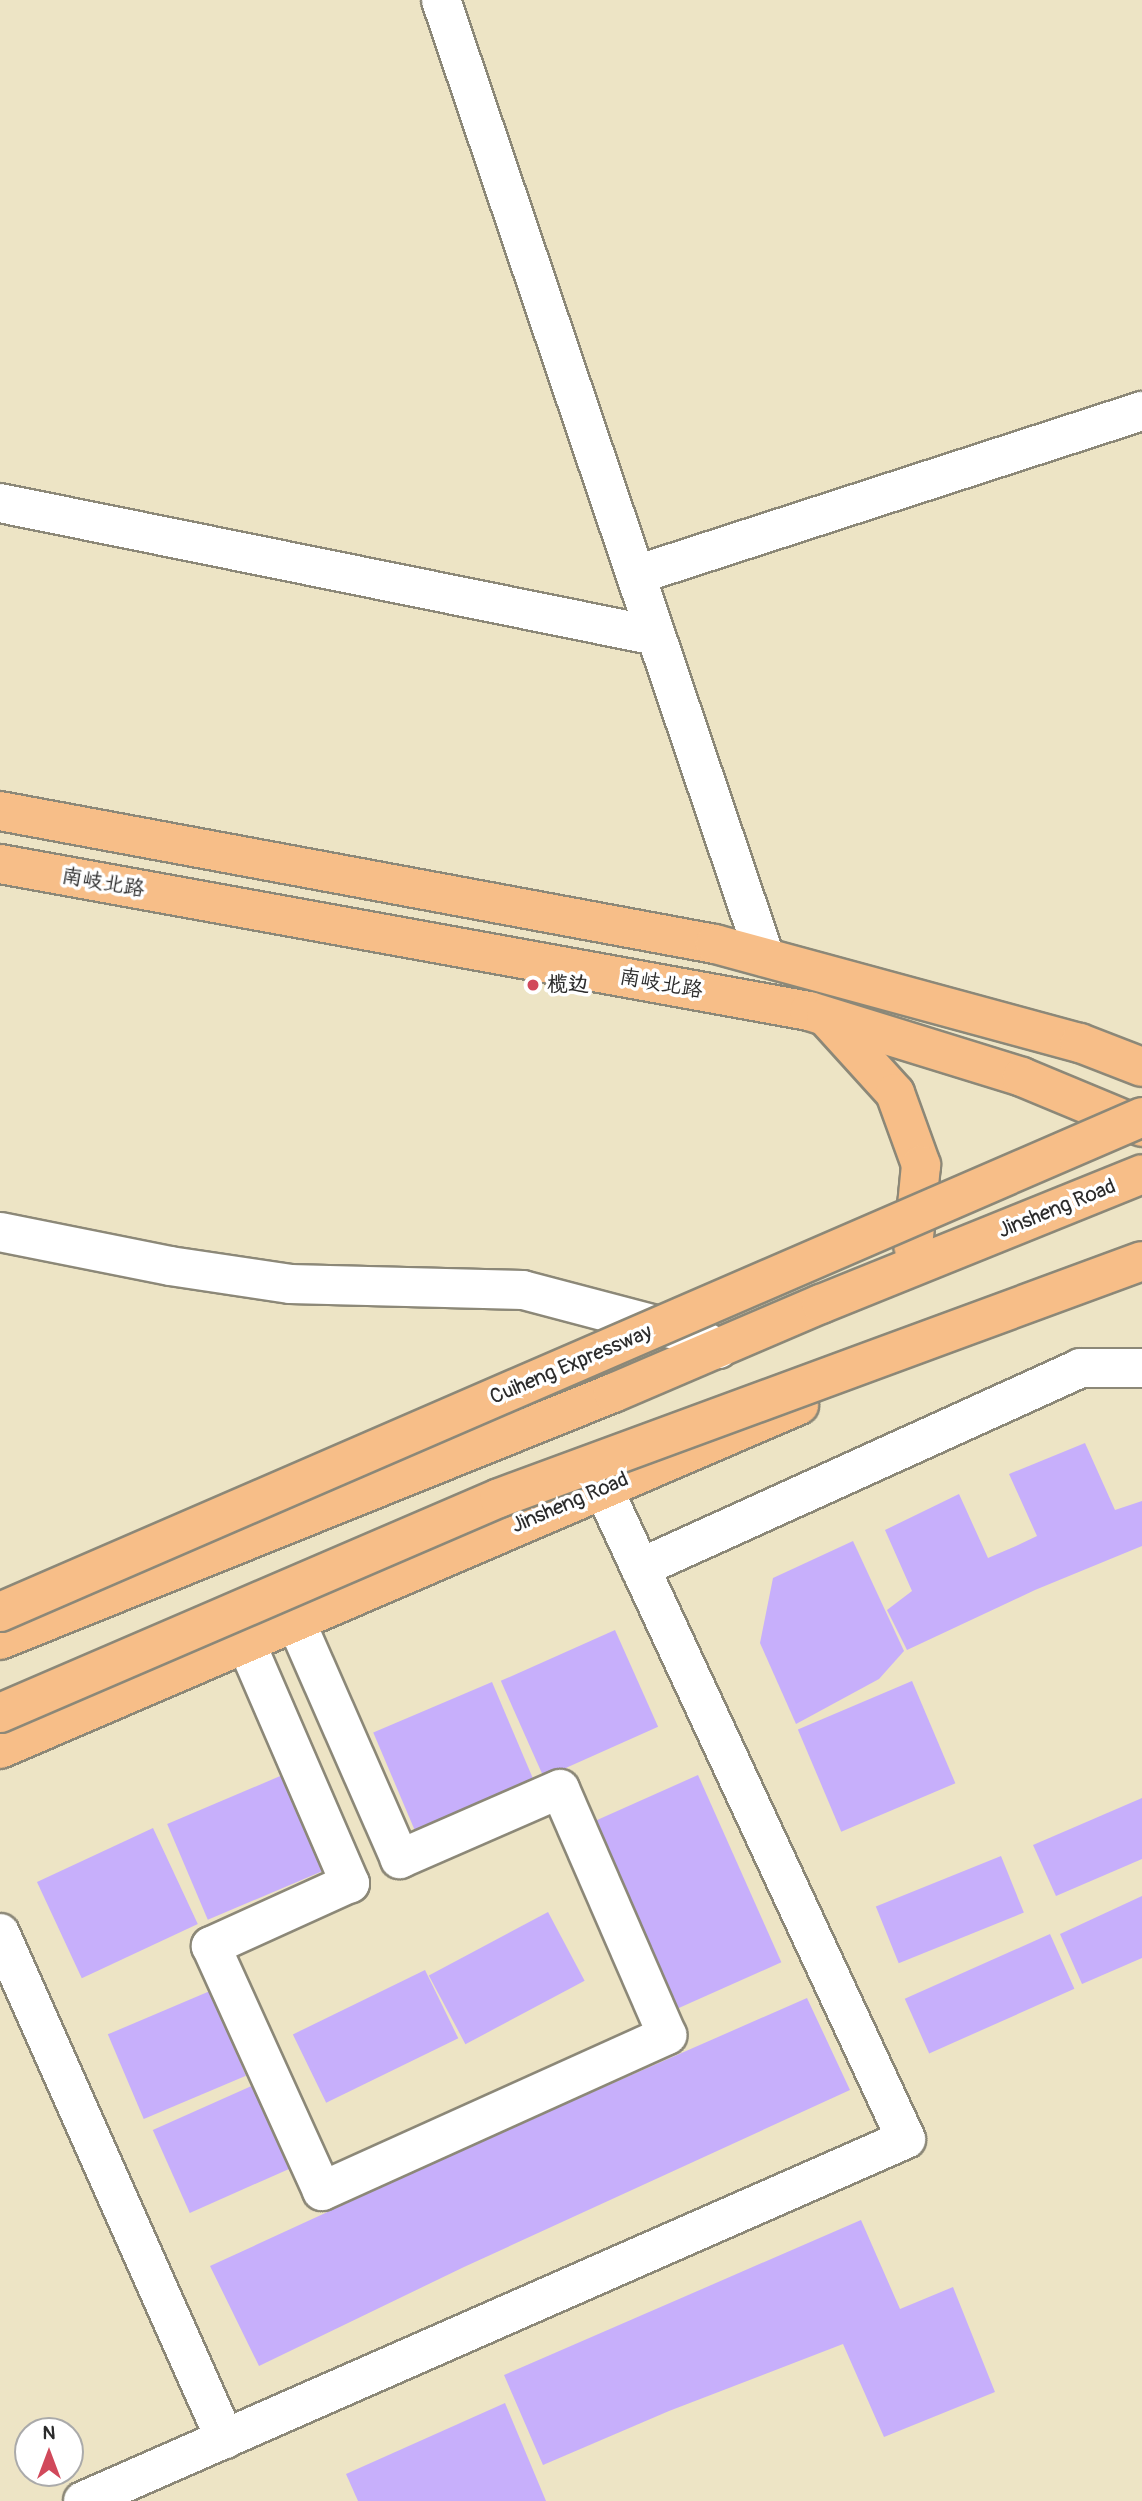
<!DOCTYPE html>
<meta charset="utf-8">
<style>
body{margin:0}
#map{position:relative;width:1142px;height:2501px;overflow:hidden;background:#ede4c5;font-family:Pangolin,"LXGW WenKai TC",sans-serif}
div>[style]{position:absolute}
[style*='--x']{left:calc(var(--x)*1px);top:calc(var(--y)*1px);width:calc(var(--w)*1px);rotate:calc(var(--a)*1deg)}
.building>*{inset:0;background:#c7affb;transform-origin:0 0}
.roads{filter:drop-shadow(2px 0 #8c8878) drop-shadow(-2px 0 #8c8878) drop-shadow(0 2px #8c8878) drop-shadow(0 -2px #8c8878)}
.minor>*{height:38px;margin:-19px;padding:0 19px;transform-origin:19px;border-radius:19px;background:#fff}
.major>*{height:38px;margin:-19px;padding:0 19px;transform-origin:19px;border-radius:19px;background:#f7be88}
.bridges{filter:drop-shadow(2px 0 #8c8878) drop-shadow(-2px 0 #8c8878) drop-shadow(0 2px #8c8878) drop-shadow(0 -2px #8c8878)}
.highway-bridge>*{height:38px;margin:-19px;padding:0 19px;transform-origin:19px;border-radius:19px;background:#f7be88}
.dots>*{width:19px;height:19px;translate:-50% -50%;box-sizing:border-box;border:4px solid #fff;border-radius:50%}
span{translate:-50% -50%;white-space:nowrap;text-align:center;line-height:1.15;-webkit-text-stroke:7px #fff;paint-order:stroke}
.street-label{font-size:21px;color:#2b2b2b}
.poi-label{font-size:21px;color:#2b2b2b;font-weight:700}
.left{translate:0 -50%;text-align:left}
.north{position:absolute;left:14px;top:2417px;width:70px;height:70px;box-sizing:border-box;background:#fff;border:2px solid #aaa;border-radius:50%;rotate:0deg;font-size:19px;font-weight:700;line-height:28px;text-align:center;color:#2b2b2b}
.north::after{content:'';display:block;margin:auto;width:24px;height:32px;background:#d1495b;clip-path:polygon(50% 0,100% 100%,50% 72%,0 100%)}
</style>
<div id="map">
<div class="building">
<i style="clip-path:polygon(1085px 1443px,1115px 1510px,1142px 1501px,1142px 1546px,1035px 1590px,907px 1650px,887px 1610px,912px 1591px,885px 1530px,959px 1494px,988px 1558px,1016px 1546px,1037px 1536px,1009px 1474px)"></i>
<i style="clip-path:polygon(853px 1541px,904px 1651px,879px 1679px,796px 1724px,760px 1643px,773px 1578px)"></i>
<i style="left:615px;top:1630px;width:106px;height:125px;rotate:66deg"></i>
<i style="left:912px;top:1681px;width:111px;height:124px;rotate:67deg"></i>
<i style="left:492px;top:1682px;width:107px;height:129px;rotate:67deg"></i>
<i style="left:285px;top:1774px;width:104px;height:128px;rotate:67deg"></i>
<i style="left:698px;top:1775px;width:205px;height:119px;rotate:66deg"></i>
<i style="clip-path:polygon(1142px 1798px,1142px 1859px,1056px 1896px,1033px 1845px)"></i>
<i style="left:153px;top:1828px;width:106px;height:128px;rotate:65deg"></i>
<i style="left:1001px;top:1856px;width:61px;height:135px;rotate:68deg"></i>
<i style="clip-path:polygon(1142px 1896px,1142px 1958px,1082px 1984px,1060px 1934px)"></i>
<i style="left:548px;top:1912px;width:78px;height:135px;rotate:62deg"></i>
<i style="left:1050px;top:1934px;width:60px;height:159px;rotate:66deg"></i>
<i style="left:425px;top:1970px;width:76px;height:147px;rotate:64deg"></i>
<i style="left:210px;top:1991px;width:92px;height:111px;rotate:67deg"></i>
<i style="clip-path:polygon(807px 1998px,850px 2090px,464px 2267px,259px 2366px,210px 2266px,515px 2126px)"></i>
<i style="left:256px;top:2084px;width:91px;height:113px;rotate:66deg"></i>
<i style="clip-path:polygon(861px 2220px,900px 2309px,953px 2287px,995px 2392px,884px 2437px,843px 2344px,669px 2411px,543px 2465px,504px 2375px)"></i>
<i style="clip-path:polygon(505px 2403px,546px 2501px,358px 2501px,346px 2474px)"></i>
</div>
<div class="roads">
<div class="minor">
<i style="--x:441;--y:0;--w:1010;--a:71.3"></i>
<i style="--x:0;--y:503;--w:669;--a:11.46"></i>
<i style="--x:636;--y:575;--w:532;--a:-17.96"></i>
<i style="--x:0;--y:1232;--w:173;--a:11.3"></i>
<i style="--x:170;--y:1266;--w:121;--a:8.5"></i>
<i style="--x:290;--y:1284;--w:233;--a:1.5"></i>
<i style="--x:523;--y:1290;--w:180;--a:14.8"></i>
<i style="--x:697;--y:1336;--w:25;--a:32"></i>
<i style="--x:640;--y:1568;--w:483;--a:-24.4"></i>
<i style="--x:1080;--y:1368;--w:62;--a:0"></i>
<i style="--x:246;--y:1643;--w:262;--a:66.6"></i>
<i style="--x:350;--y:1883;--w:153;--a:155.6"></i>
<i style="--x:211;--y:1946;--w:269;--a:65.6"></i>
<i style="--x:322;--y:2191;--w:379;--a:-24.3"></i>
<i style="--x:667;--y:2035;--w:268;--a:-113.5"></i>
<i style="--x:560;--y:1789;--w:175;--a:156.4"></i>
<i style="--x:400;--y:1859;--w:259;--a:-113.7"></i>
<i style="--x:0;--y:1933;--w:554;--a:66.03"></i>
<i style="--x:83;--y:2501;--w:899;--a:-23.74"></i>
<i style="--x:906;--y:2139;--w:718;--a:-114.96"></i>
</div>
<div class="major">
<i style="--x:0;--y:811;--w:727;--a:10.54"></i>
<i style="--x:715;--y:944;--w:378;--a:15.2"></i>
<i style="--x:1080;--y:1043;--w:66;--a:21.2"></i>
<i style="--x:0;--y:864;--w:822;--a:10.3"></i>
<i style="--x:809;--y:1011;--w:223;--a:17.2"></i>
<i style="--x:1022;--y:1077;--w:130;--a:22.6"></i>
<i style="--x:826;--y:1017;--w:103;--a:47.8"></i>
<i style="--x:895;--y:1093;--w:77;--a:70.1"></i>
<i style="--x:921;--y:1165;--w:81;--a:95.6"></i>
<i style="--x:0;--y:1640;--w:661;--a:-21.95"></i>
<i style="--x:613;--y:1393;--w:226;--a:-23.2"></i>
<i style="--x:821;--y:1304;--w:346;--a:-22"></i>
<i style="--x:0;--y:1749;--w:870;--a:-23.29"></i>
</div>
</div>
<div class="bridges">
<div class="highway-bridge">
<i style="--x:0;--y:1612;--w:1245;--a:-23.43"></i>
<i style="--x:0;--y:1713;--w:543;--a:-23.31"></i>
<i style="--x:499;--y:1498;--w:685;--a:-20.23"></i>
</div>
</div>
<div class="dots">
<i style="left:533px;top:985px;background:#d1495b"></i>
</div>
<div class="street-label">
<span style="left:103px;top:883px;rotate:10deg">南岐北路</span>
<span style="left:661px;top:984px;rotate:10deg">南岐北路</span>
<span style="left:1057px;top:1209px;rotate:-22deg">Jinsheng Road</span>
<span style="left:571px;top:1365px;rotate:-23deg">Cuiheng Expressway</span>
<span style="left:570px;top:1503px;rotate:-23deg">Jinsheng Road</span>
</div>
<div class="poi-label">
<span class="left" style="left:547px;top:985px">榄边</span>
</div>
<div class="north">N</div>
</div>
